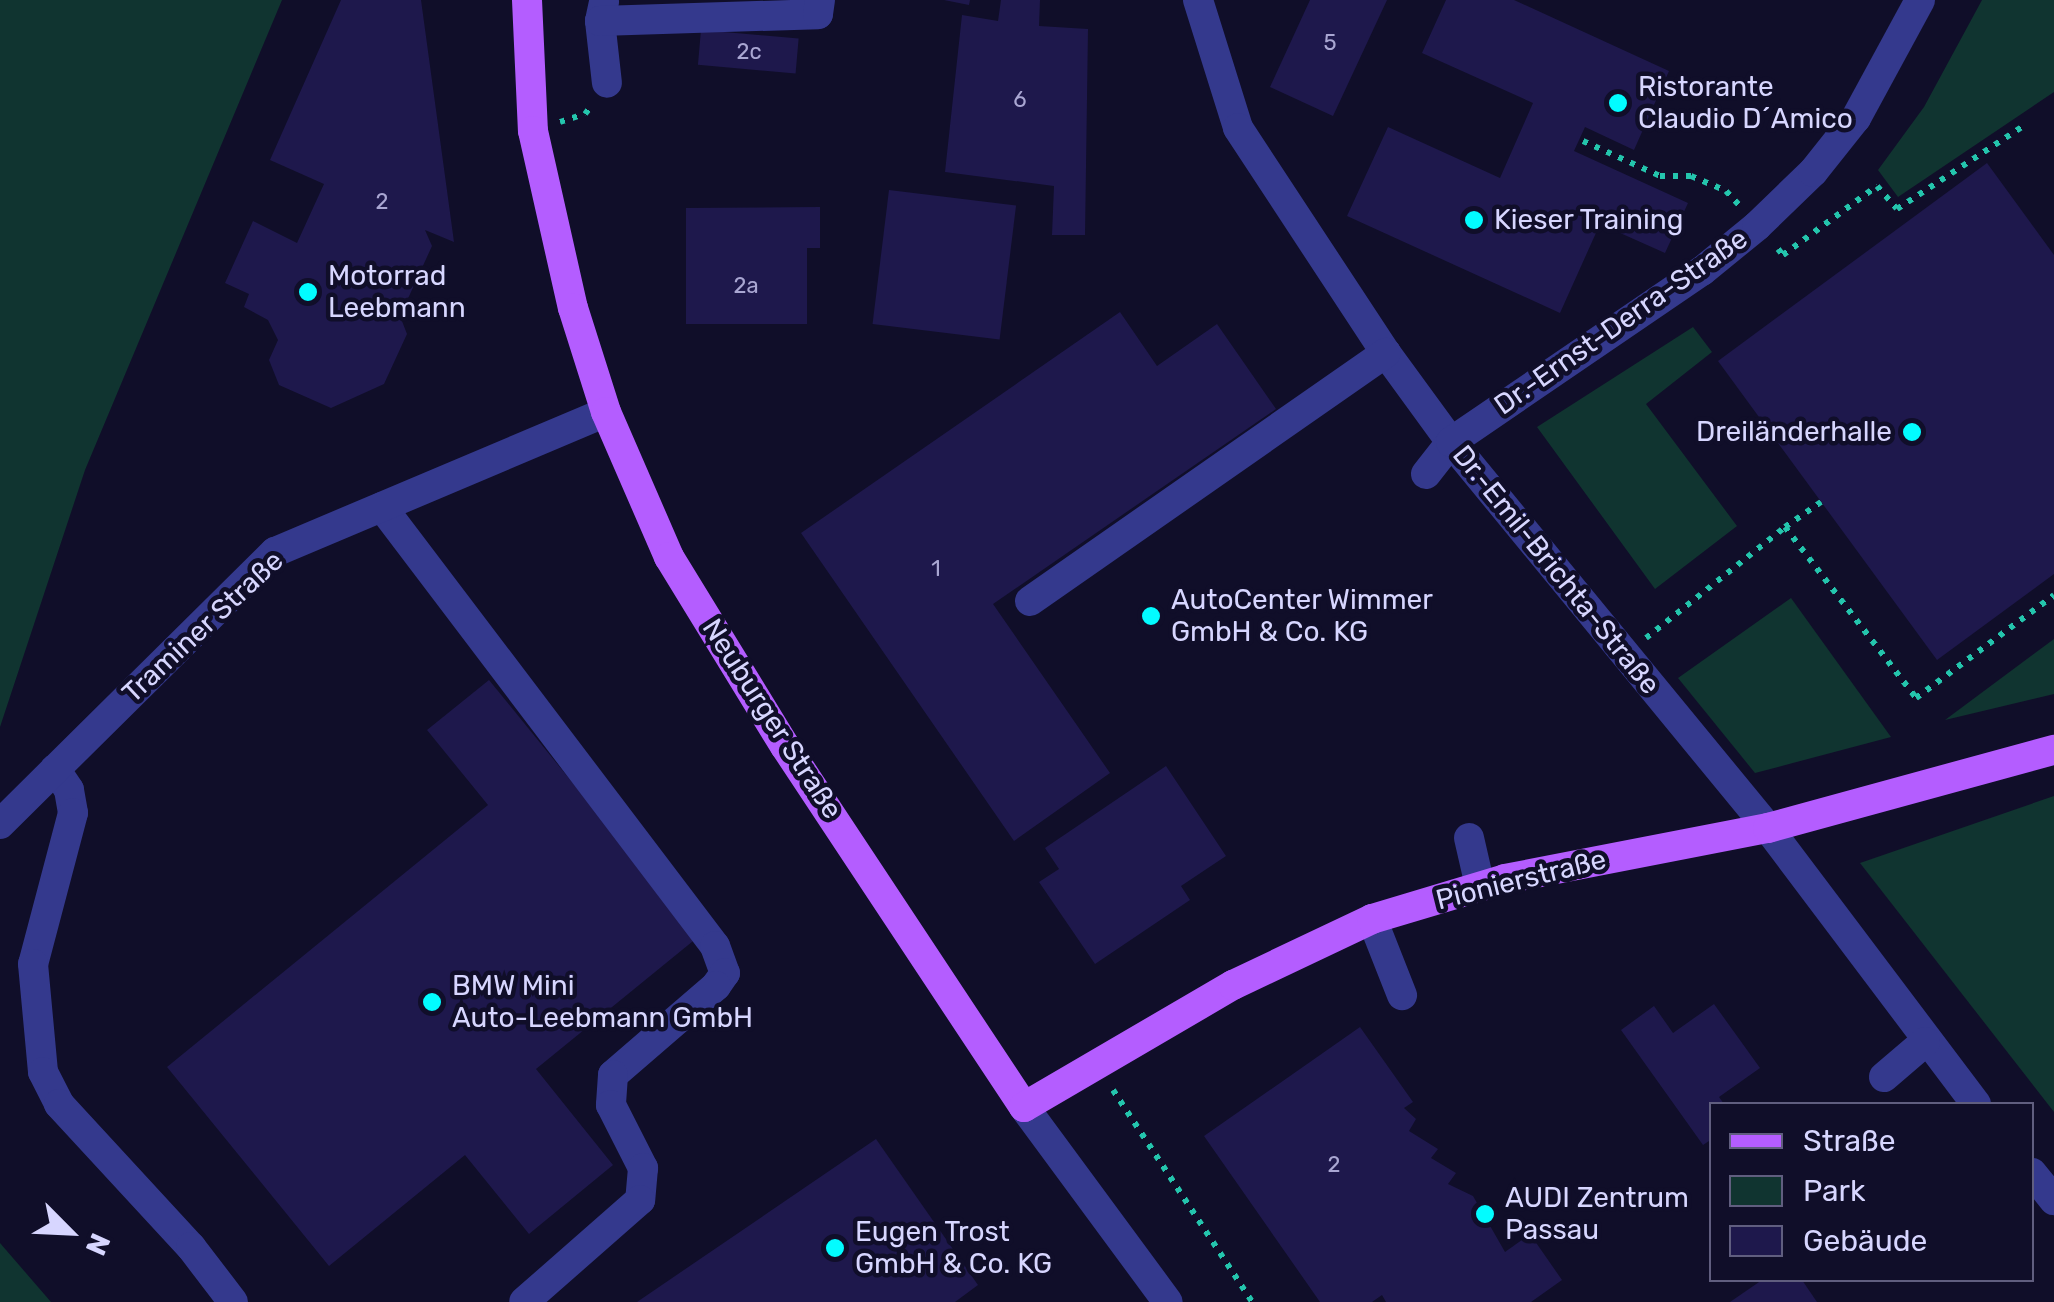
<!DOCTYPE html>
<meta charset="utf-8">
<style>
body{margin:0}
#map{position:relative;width:2054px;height:1302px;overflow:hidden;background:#100e29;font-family:Rubik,sans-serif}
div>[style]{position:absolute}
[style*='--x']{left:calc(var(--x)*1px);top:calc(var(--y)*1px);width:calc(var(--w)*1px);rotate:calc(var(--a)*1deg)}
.green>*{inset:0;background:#103430}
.building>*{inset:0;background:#1e184c;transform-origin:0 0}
.path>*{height:6px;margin-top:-3px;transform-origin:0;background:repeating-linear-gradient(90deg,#24c5ad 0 5px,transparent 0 13px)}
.minor>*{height:30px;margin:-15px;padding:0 15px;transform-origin:15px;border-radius:15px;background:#34398d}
.major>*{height:30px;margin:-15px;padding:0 15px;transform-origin:15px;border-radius:15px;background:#b45dff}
.dots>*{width:28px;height:28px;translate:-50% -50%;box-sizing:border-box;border:5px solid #100e29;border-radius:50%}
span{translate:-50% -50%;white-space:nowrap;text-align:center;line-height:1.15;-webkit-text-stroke:9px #100e29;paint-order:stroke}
.number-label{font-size:22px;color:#a9a6d2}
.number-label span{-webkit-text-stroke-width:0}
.poi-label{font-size:28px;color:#d7d6ff}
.left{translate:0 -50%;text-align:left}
.right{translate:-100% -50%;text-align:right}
.street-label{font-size:28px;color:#d7d6ff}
.legend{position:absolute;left:1709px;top:1102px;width:325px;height:180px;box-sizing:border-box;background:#100e29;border:2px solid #605e7f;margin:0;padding:12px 18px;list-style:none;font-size:30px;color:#d7d6ff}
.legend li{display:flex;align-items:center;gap:20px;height:50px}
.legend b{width:50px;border:2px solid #605e7f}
.north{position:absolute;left:20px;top:1182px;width:100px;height:100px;-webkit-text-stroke:8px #100e29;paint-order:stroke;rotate:114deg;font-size:28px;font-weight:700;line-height:40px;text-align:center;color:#d7d6ff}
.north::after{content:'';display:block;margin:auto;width:35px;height:45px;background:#d7d6ff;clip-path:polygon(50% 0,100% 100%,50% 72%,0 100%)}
</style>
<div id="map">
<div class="green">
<i style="clip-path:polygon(0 0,282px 0,85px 470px,0 727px)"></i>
<i style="clip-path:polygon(1982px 0,2054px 0,2054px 92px,1898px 197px,1878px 170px,1924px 107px)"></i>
<i style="clip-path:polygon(1693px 327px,1712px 352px,1646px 404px,1737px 526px,1655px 589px,1537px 427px)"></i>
<i style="clip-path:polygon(1791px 598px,1891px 737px,1755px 773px,1678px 678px)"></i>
<i style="clip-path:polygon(2054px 639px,2054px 694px,1945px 720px)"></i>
<i style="clip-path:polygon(2054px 796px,2054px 1112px,1860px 863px)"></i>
<i style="clip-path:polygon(0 1243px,51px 1302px,0 1302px)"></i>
</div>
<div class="building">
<i style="clip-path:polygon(341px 0,421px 0,454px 242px,425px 230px,432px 246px,400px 316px,407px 334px,384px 384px,331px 408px,279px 385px,269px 360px,278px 340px,268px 320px,244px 307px,249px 294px,225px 283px,253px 221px,297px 243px,324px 184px,270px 160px)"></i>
<i style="clip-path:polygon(944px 0,970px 0,969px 5px)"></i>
<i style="clip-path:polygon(1001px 0,1040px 0,1039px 26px,1088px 29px,1085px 235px,1052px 235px,1054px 186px,945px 172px,962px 15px,998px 21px)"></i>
<i style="clip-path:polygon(1310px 0,1387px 0,1333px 116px,1270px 87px)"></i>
<i style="clip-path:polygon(1446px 0,1514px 0,1669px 71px,1634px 150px,1585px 127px,1574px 151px,1688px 203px,1665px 253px,1600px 224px,1560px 313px,1347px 216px,1388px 127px,1500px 178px,1533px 103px,1422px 53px)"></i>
<i style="left:701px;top:30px;width:98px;height:35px;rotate:5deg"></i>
<i style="clip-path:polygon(1987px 163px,2054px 255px,2054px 574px,1937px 660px,1718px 361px)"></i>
<i style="left:889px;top:190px;width:128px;height:135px;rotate:7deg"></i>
<i style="clip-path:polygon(820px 207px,820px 248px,807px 248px,807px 324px,686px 324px,686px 208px)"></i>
<i style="clip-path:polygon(1120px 312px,1157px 366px,1217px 324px,1276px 409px,993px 604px,1110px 773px,1014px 841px,801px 533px)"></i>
<i style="clip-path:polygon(489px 680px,698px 937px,536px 1069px,613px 1165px,529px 1234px,465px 1155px,329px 1266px,167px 1067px,488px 805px,427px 730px)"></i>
<i style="clip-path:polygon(1166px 766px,1226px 856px,1181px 886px,1190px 900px,1095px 964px,1039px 882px,1059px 869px,1045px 848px)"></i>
<i style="clip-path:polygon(1714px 1004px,1760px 1068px,1719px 1097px,1724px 1104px,1712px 1104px,1712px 1139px,1703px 1145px,1621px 1030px,1654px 1006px,1673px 1033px)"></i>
<i style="clip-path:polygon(1360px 1027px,1413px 1102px,1404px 1108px,1416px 1119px,1409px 1131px,1438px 1149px,1431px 1158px,1456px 1173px,1448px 1184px,1473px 1196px,1505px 1252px,1530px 1234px,1562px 1280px,1531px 1302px,1386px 1302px,1382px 1295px,1372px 1302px,1320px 1302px,1204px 1136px)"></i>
<i style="clip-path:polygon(876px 1139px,978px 1285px,955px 1302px,637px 1302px)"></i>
<i style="clip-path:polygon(1762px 1280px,1802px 1280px,1817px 1302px,1730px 1302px)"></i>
</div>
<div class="path">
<i style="--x:560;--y:122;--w:26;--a:-18"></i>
<i style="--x:585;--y:114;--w:11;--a:-52"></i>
<i style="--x:1583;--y:141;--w:85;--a:24.4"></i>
<i style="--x:1660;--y:176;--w:31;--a:0"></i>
<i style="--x:1691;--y:176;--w:38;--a:23"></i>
<i style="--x:1726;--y:191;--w:21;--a:47"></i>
<i style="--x:1778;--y:249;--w:8;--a:50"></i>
<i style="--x:1783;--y:255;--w:117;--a:-36.3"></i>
<i style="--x:1877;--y:186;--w:30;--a:49"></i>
<i style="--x:1897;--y:209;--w:153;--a:-33.3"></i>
<i style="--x:1785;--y:527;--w:44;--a:-34.8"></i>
<i style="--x:1646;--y:638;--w:178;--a:-38.6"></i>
<i style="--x:1785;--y:527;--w:215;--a:52.5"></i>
<i style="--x:1916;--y:698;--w:172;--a:-36.7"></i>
<i style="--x:1113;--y:1090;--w:254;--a:56.7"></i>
</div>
<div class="minor">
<i style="--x:1198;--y:0;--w:134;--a:72.6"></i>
<i style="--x:1238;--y:128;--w:269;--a:56.7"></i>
<i style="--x:1386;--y:353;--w:110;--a:53.9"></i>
<i style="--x:1451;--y:442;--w:499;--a:50.6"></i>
<i style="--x:1768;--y:828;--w:346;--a:53"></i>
<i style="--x:604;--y:2;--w:19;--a:102"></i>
<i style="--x:600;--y:21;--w:62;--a:83.6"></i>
<i style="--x:600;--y:21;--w:218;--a:-1.8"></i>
<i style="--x:818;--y:14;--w:14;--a:-82"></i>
<i style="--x:1426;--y:474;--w:41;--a:-52"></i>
<i style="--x:1451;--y:442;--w:304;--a:-34.3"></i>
<i style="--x:1702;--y:271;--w:71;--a:-39.3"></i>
<i style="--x:1757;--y:226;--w:78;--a:-44"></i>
<i style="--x:1813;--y:172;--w:69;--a:-51.5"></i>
<i style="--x:1856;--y:118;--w:134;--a:-61.5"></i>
<i style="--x:382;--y:507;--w:551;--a:52.82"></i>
<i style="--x:715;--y:946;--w:29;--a:70"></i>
<i style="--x:725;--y:973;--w:16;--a:125"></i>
<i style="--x:716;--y:986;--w:136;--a:139.2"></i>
<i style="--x:613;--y:1075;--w:30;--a:94"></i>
<i style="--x:611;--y:1105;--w:71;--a:63.1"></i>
<i style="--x:643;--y:1168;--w:32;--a:95"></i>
<i style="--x:640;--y:1200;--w:154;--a:138.7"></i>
<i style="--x:1030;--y:601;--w:434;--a:-34.9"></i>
<i style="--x:55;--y:769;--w:25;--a:56"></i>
<i style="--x:69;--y:790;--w:23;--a:80"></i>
<i style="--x:73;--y:813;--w:156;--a:104.8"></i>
<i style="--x:33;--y:964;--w:108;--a:84.7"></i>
<i style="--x:43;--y:1072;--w:36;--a:63"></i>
<i style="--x:59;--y:1104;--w:195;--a:47.3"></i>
<i style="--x:191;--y:1247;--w:69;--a:52.6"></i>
<i style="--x:0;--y:824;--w:387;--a:-44.7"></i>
<i style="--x:275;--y:552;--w:359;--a:-22.9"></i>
<i style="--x:1469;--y:838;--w:49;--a:77.1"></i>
<i style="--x:1372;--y:919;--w:82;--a:68.5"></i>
<i style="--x:1884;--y:1077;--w:54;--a:-40.5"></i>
<i style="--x:1024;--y:1107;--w:242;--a:53.6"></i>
<i style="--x:2032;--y:1173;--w:35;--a:51"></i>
</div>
<div class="major">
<i style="--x:527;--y:0;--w:131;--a:87.4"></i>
<i style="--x:533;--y:131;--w:181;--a:77.3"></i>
<i style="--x:573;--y:308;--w:109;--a:72.4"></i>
<i style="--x:606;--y:412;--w:158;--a:66.5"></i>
<i style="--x:669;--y:557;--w:222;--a:58.5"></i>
<i style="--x:785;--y:746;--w:433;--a:56.5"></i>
<i style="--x:1024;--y:1107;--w:242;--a:-30.3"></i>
<i style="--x:1233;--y:985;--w:154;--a:-25.4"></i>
<i style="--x:1372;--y:919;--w:139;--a:-16.7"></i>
<i style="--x:1505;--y:879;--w:268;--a:-11"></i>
<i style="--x:1768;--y:828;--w:296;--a:-15.3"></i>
</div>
<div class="dots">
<i style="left:1618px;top:103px;background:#02fcff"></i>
<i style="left:1474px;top:220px;background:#02fcff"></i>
<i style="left:308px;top:292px;background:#02fcff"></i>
<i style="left:1912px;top:432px;background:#02fcff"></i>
<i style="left:1151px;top:616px;background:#02fcff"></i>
<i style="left:432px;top:1002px;background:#02fcff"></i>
<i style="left:1485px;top:1214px;background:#02fcff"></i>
<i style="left:835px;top:1248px;background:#02fcff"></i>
</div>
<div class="number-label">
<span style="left:1330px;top:43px">5</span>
<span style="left:749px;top:52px">2c</span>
<span style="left:1020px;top:100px">6</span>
<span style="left:382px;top:202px">2</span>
<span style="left:746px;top:286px">2a</span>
<span style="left:936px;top:569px">1</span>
<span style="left:1334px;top:1165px">2</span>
</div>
<div class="poi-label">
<span class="left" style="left:1638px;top:103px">Ristorante<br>Claudio D´Amico</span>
<span class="left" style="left:1494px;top:220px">Kieser Training</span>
<span class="left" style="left:328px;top:292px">Motorrad<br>Leebmann</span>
<span class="right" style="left:1892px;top:432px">Dreiländerhalle</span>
<span class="left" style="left:1171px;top:616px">AutoCenter Wimmer<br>GmbH &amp; Co. KG</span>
<span class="left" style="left:452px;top:1002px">BMW Mini<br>Auto-Leebmann GmbH</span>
<span class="left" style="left:1505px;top:1214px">AUDI Zentrum<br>Passau</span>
<span class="left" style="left:855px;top:1248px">Eugen Trost<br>GmbH &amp; Co. KG</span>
</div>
<div class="street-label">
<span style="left:1621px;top:322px;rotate:-35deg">Dr.-Ernst-Derra-Straße</span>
<span style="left:1556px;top:570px;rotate:51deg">Dr.-Emil-Brichta-Straße</span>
<span style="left:203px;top:627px;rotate:-43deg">Traminer Straße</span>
<span style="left:772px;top:719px;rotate:57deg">Neuburger Straße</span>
<span style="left:1521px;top:880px;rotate:-14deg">Pionierstraße</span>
</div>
<ul class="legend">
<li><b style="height:12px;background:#b45dff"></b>Straße</li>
<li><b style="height:28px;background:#103430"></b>Park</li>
<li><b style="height:28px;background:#1e184c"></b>Gebäude</li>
</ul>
<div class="north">N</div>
</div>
